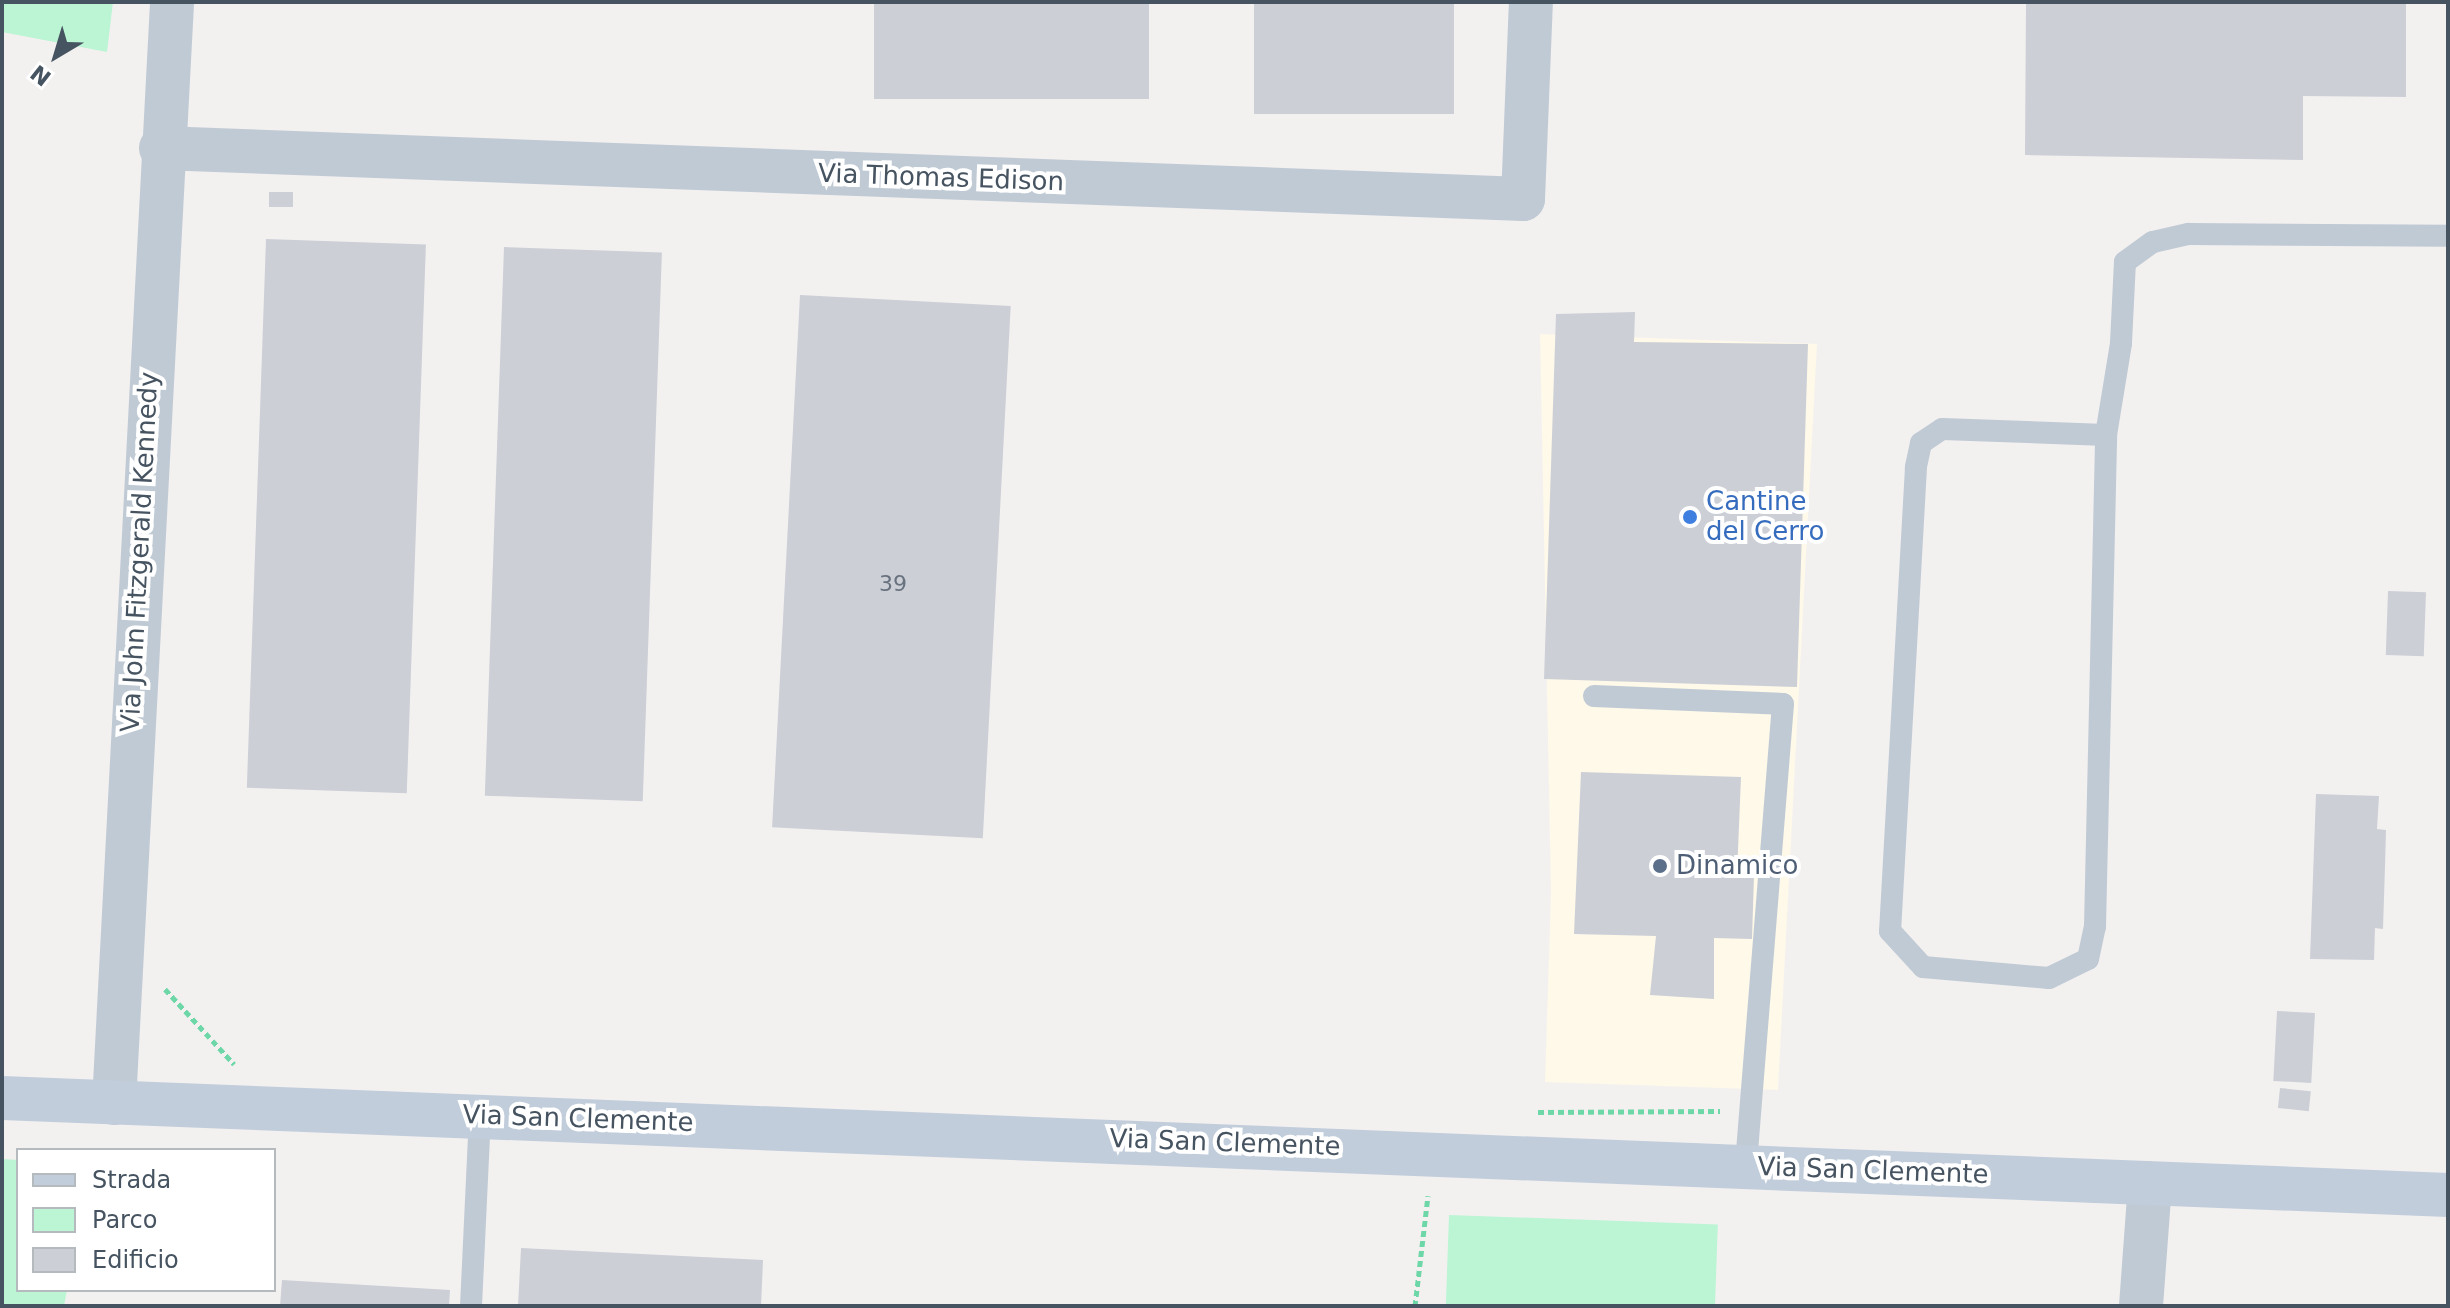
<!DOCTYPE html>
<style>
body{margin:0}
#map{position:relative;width:2450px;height:1308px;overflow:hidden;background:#f3f0f0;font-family:"DejaVu Sans",sans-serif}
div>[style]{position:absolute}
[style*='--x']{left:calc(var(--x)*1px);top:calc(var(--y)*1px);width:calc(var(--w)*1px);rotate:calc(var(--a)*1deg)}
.commercial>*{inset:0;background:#fef9e9}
.green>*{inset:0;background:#bbf5d4;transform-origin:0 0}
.building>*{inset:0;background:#cccfd6;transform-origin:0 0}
.path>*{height:5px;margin-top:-2.5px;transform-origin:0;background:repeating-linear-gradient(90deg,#6ed7a8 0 6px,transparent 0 10px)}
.lane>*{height:22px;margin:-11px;padding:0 11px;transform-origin:11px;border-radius:11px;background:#c0cad4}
.street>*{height:44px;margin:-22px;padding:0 22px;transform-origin:22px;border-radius:22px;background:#c0cad4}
.secondary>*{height:44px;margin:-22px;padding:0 22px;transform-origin:22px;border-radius:22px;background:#c1cddb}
.dots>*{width:22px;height:22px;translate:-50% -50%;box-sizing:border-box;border:4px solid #fff;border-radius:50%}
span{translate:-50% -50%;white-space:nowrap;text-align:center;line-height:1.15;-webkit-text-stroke:8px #fff;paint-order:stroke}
.number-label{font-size:22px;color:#68727e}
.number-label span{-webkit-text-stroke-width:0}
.street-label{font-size:26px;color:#465360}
.shop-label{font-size:26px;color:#366cbe}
.left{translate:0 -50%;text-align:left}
.service-label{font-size:26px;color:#4e5e75}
.frame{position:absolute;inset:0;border:4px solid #465360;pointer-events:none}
.legend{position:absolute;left:16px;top:1148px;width:260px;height:144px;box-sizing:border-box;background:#fff;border:2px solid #b5babf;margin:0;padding:10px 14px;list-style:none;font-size:24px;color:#465360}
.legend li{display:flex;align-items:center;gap:16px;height:40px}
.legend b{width:40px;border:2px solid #b5babf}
.north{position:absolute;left:16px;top:16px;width:80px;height:80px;-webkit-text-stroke:6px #fff;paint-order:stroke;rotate:218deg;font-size:22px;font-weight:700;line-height:32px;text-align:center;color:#465360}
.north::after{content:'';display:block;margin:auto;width:28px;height:36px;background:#465360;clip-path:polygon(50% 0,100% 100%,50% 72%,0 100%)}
</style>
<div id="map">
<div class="commercial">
<i style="clip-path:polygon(1540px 334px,1817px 344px,1778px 1090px,1545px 1082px,1551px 893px)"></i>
</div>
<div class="green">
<i style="clip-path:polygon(2px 2px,113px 2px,107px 52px,2px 32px)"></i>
<i style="clip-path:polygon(2px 1159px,18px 1160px,18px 1290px,67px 1290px,64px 1306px,2px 1306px)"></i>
<i style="left:1449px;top:1215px;width:269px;height:91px;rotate:2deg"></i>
</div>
<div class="building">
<i style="left:874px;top:2px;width:275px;height:97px"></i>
<i style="left:1254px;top:2px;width:200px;height:112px"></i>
<i style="clip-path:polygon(2026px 2px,2406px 2px,2406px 97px,2303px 96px,2303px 160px,2025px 155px)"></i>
<i style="left:269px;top:192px;width:24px;height:15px"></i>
<i style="left:266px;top:239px;width:160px;height:549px;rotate:2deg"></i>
<i style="left:504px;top:247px;width:158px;height:549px;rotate:2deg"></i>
<i style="left:800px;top:295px;width:211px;height:533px;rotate:3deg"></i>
<i style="clip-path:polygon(1635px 312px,1634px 342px,1808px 344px,1797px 687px,1544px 679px,1556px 314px)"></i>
<i style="left:2388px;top:591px;width:38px;height:64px;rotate:2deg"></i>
<i style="clip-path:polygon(1581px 772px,1741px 777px,1737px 874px,1754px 875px,1752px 939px,1714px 938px,1714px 999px,1650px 995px,1656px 936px,1574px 934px)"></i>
<i style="clip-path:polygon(2316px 794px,2379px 796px,2377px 829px,2386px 830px,2385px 866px,2383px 929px,2375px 928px,2374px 960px,2310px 959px)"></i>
<i style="left:2277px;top:1011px;width:38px;height:70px;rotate:3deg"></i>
<i style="left:2280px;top:1088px;width:31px;height:20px;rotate:6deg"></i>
<i style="clip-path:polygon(521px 1248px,763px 1260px,761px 1306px,518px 1306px)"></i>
<i style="clip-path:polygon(282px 1280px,450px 1290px,449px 1306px,280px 1306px)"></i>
</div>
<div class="path">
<i style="--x:165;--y:989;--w:102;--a:47.4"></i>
<i style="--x:1538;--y:1112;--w:182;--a:-0.3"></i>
<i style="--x:1415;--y:1306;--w:111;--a:-83.3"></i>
</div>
<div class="lane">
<i style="--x:2106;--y:435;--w:164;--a:-177.9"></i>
<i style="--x:1942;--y:429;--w:25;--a:146"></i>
<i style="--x:1921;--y:443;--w:25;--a:102"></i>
<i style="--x:1916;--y:467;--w:465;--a:93.2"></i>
<i style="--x:1890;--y:931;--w:49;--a:47.5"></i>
<i style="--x:1923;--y:967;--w:126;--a:5"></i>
<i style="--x:2049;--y:978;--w:43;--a:-26"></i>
<i style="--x:2088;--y:959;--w:33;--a:-78"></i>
<i style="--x:2095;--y:927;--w:492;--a:-88.7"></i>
<i style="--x:2106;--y:435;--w:93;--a:-80.7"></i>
<i style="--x:2121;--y:343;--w:81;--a:-87.2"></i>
<i style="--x:2125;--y:262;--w:34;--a:-36"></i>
<i style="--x:2153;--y:242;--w:37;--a:-13"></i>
<i style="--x:2189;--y:234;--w:259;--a:0.4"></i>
<i style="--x:1594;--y:696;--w:189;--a:2.4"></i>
<i style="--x:1783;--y:704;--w:463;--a:94.6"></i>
<i style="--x:471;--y:1306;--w:190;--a:-87.3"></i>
</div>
<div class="street">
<i style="--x:161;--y:148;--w:1363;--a:2.14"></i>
<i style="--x:1523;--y:199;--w:197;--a:-87.7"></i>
<i style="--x:114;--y:1103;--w:1103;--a:-86.98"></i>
<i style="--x:2141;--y:1306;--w:123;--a:-85.8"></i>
</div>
<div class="secondary">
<i style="--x:2;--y:1098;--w:2448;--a:2.27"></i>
</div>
<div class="dots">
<i style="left:1690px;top:517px;background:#3f7fe0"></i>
<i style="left:1660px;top:866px;background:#5c6f8a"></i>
</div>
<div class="number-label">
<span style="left:893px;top:584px">39</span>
</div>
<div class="street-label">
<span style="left:941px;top:178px;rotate:2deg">Via Thomas Edison</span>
<span style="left:140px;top:552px;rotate:-87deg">Via John Fitzgerald Kennedy</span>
<span style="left:578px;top:1119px;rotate:2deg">Via San Clemente</span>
<span style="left:1225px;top:1143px;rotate:2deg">Via San Clemente</span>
<span style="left:1873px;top:1171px;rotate:2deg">Via San Clemente</span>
</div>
<div class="shop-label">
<span class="left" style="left:1706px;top:517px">Cantine<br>del Cerro</span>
</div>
<div class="service-label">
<span class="left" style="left:1676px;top:866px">Dinamico</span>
</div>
<div class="frame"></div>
<ul class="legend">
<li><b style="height:10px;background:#c1cddb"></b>Strada</li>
<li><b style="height:22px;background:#bbf5d4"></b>Parco</li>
<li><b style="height:22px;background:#cccfd6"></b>Edificio</li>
</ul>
<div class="north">N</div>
</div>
